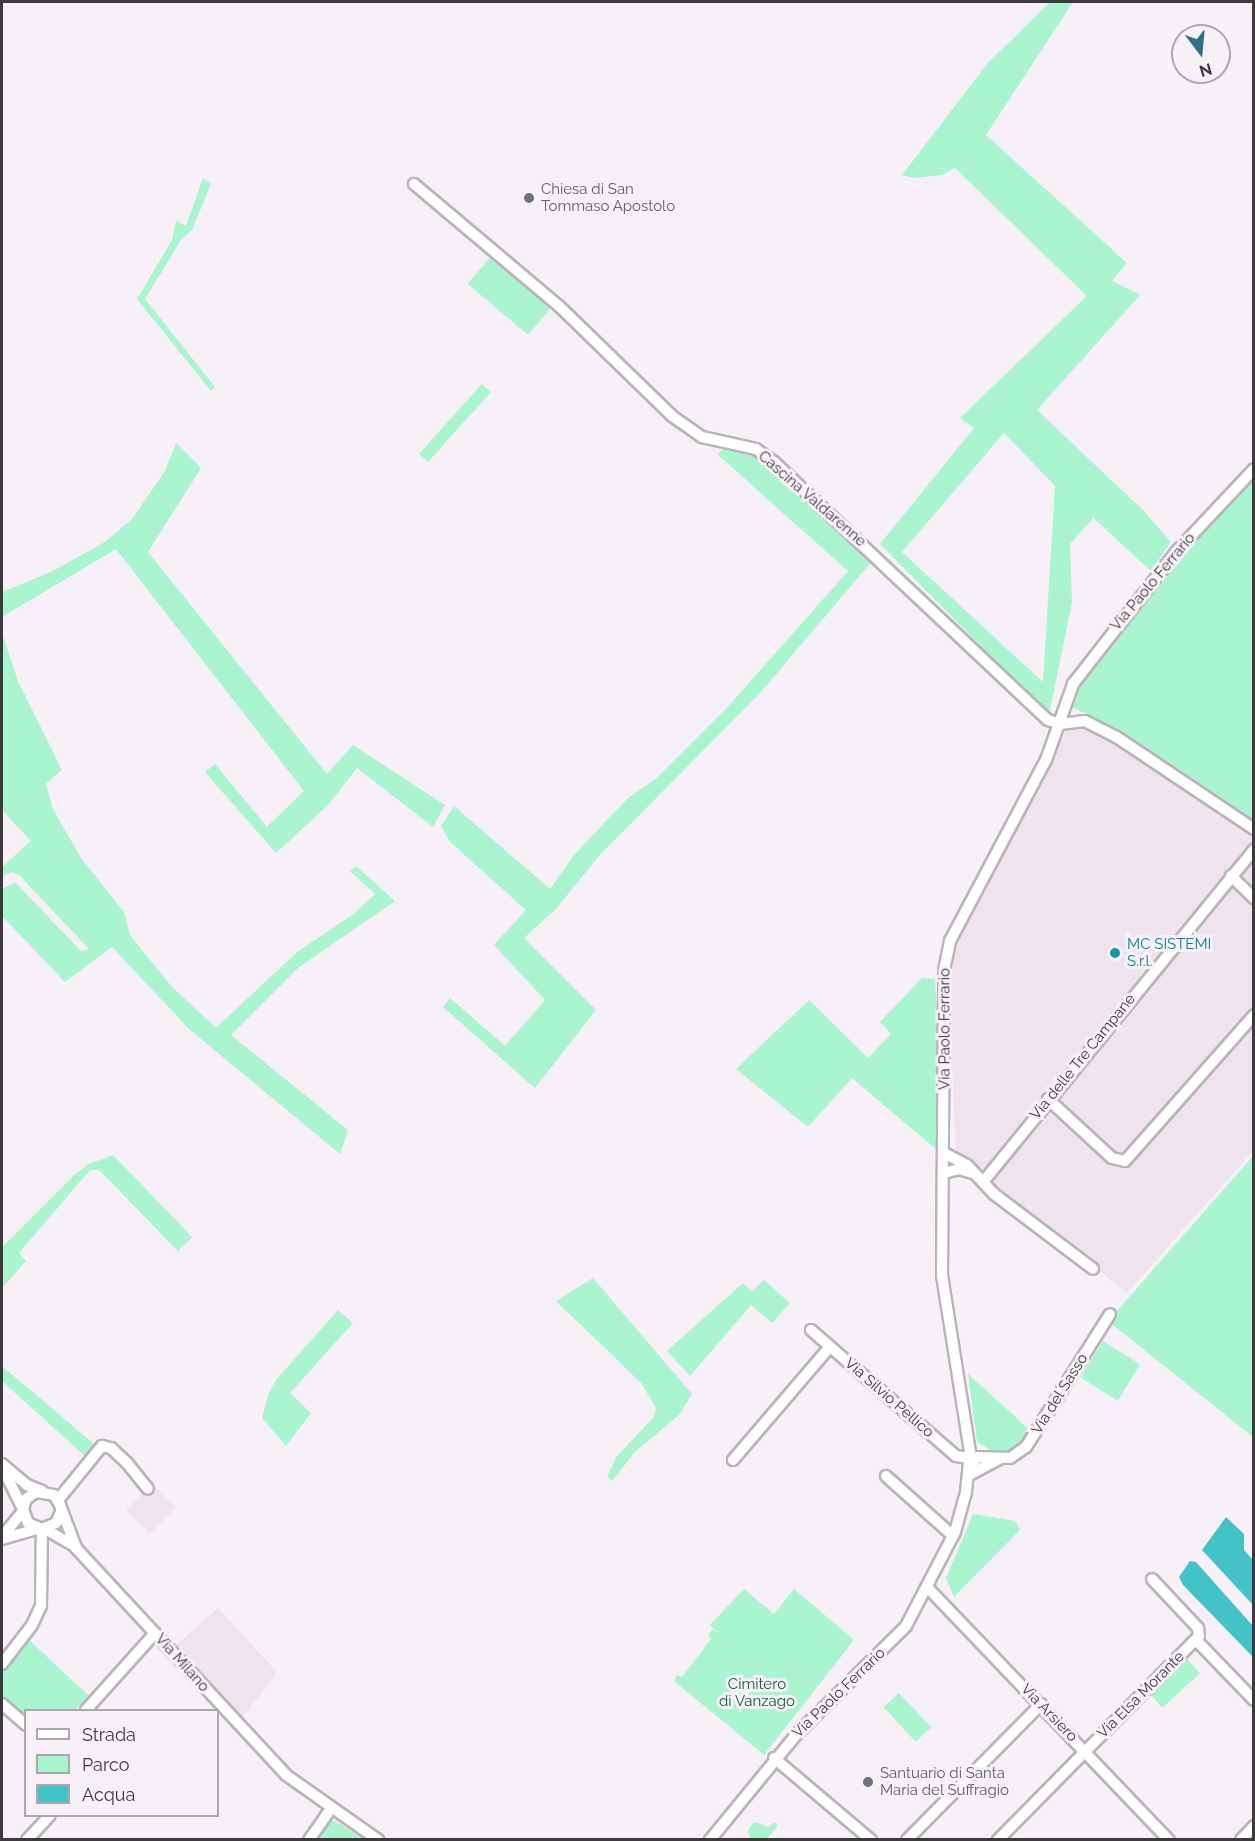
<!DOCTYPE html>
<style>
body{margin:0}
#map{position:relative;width:1255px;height:1841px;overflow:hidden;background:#f7f0f6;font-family:Raleway,sans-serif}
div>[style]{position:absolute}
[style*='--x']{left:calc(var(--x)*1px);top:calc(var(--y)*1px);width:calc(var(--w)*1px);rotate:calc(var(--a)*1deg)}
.built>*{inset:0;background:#efe3ee;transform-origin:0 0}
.green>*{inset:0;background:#aaf5cf;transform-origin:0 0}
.water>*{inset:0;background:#43c3c8}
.roads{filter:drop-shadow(2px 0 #bab4ba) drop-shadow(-2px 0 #bab4ba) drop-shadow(0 2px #bab4ba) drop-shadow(0 -2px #bab4ba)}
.minor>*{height:10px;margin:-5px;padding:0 5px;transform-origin:5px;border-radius:5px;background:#fff}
.dots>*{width:16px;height:16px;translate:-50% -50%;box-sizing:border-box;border:3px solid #f7f0f6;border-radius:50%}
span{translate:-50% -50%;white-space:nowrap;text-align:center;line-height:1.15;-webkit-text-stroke:6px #f7f0f6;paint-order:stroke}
.worship-label{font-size:15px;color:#5b616d}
.left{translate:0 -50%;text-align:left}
.street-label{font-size:15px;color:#3c3a3c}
.culture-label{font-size:15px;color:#0d838f}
.park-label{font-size:15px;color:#135b3f}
.frame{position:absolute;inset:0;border:3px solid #3c3a3c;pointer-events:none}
.legend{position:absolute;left:24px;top:1709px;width:195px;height:108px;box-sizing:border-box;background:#f7f0f6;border:2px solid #aca7ac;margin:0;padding:8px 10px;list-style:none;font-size:18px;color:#3c3a3c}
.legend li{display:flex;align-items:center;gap:12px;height:30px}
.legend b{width:30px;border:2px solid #aca7ac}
.north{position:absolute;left:1171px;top:24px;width:60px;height:60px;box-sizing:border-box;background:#f7f0f6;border:2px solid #aca7ac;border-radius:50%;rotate:164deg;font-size:16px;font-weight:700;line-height:24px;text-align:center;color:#3c3a3c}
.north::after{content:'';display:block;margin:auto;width:21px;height:27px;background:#2f7183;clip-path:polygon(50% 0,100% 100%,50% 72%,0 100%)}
</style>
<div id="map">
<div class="built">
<i style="clip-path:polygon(1089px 726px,1111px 736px,1253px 835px,1253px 1151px,1127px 1293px,956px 1154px,948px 977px,959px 937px,1066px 731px)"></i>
<i style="left:152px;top:1483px;width:34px;height:37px;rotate:45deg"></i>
<i style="clip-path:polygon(218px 1608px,277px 1672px,239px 1722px,173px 1648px)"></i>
</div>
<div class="green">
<i style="clip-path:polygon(evenodd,1050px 2px,1073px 2px,986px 135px,1127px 263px,1112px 281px,1140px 295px,1037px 410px,1144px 511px,1171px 542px,1151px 571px,1093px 518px,1070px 544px,1072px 603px,1049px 715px,880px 544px,974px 428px,960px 418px,1087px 296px,955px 168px,942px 175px,913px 178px,902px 175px,987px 64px,1050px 2px,1004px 433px,1055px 486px,1043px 682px,902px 552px,1004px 433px)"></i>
<i style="clip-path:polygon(203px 178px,211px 184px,192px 230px,181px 240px,145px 299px,215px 387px,211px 391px,137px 299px,172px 240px,176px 221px,186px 226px)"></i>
<i style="left:492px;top:255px;width:79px;height:38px;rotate:40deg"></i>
<i style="left:482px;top:384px;width:12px;height:94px;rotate:42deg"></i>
<i style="clip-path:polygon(176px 443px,201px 468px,148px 552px,327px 774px,353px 745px,445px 805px,433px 827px,357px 768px,328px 805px,276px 853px,205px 772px,215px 764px,267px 827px,304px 791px,116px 549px,2px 617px,2px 592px,51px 572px,105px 542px,132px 519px,165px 471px)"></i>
<i style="clip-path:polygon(725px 445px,755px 454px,873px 560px,760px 693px,598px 857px,556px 909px,524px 938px,596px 1010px,535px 1088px,443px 1007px,450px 998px,505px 1046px,545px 1000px,494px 945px,526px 910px,450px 842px,441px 826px,454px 806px,550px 889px,574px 855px,627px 799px,658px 777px,725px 710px,848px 571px,718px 455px)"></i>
<i style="clip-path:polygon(1253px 471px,1253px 826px,1179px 770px,1114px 728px,1064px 703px,1098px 650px)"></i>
<i style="clip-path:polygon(2px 633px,18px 681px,62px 770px,46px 784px,53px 809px,81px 858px,124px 912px,130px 935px,172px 987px,216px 1028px,296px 953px,355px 913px,375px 894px,350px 871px,356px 866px,395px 901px,298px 968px,231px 1035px,348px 1130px,340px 1154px,189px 1029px,112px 947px,65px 982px,2px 916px,2px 889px,15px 882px,81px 951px,89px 949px,20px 876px,12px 872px,2px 876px,2px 867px,31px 841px,2px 810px)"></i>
<i style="clip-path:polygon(922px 978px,935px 979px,940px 1063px,938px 1151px,852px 1078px,808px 1127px,736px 1069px,809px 1000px,868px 1058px,891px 1034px,880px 1022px)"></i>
<i style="clip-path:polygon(113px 1155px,192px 1237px,178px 1251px,99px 1170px,90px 1170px,19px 1253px,26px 1261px,2px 1288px,2px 1247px,74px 1175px,89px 1164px)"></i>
<i style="clip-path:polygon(1253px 1156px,1253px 1437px,1108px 1321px)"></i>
<i style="clip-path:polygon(593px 1278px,692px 1394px,679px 1415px,635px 1452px,612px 1481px,607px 1477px,617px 1456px,654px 1417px,656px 1408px,642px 1384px,556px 1301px)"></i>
<i style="clip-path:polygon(764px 1280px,790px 1303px,772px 1323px,751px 1305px,690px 1376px,667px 1351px,743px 1283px,752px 1291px)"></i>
<i style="clip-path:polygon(338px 1310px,353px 1323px,290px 1393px,311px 1413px,286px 1446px,262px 1418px,268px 1395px,276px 1380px)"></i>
<i style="left:1103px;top:1341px;width:44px;height:43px;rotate:32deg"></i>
<i style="clip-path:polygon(2px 1366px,94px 1444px,85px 1456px,2px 1381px)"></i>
<i style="clip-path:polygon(968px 1374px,1032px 1432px,1014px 1452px,1001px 1456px,977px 1442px)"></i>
<i style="clip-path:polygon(973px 1514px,1015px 1521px,1020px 1530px,954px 1597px,946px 1578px)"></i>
<i style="clip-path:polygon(744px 1589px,774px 1614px,794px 1589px,854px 1640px,764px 1755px,674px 1681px,677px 1675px,682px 1677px,711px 1639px,708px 1635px,713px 1629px,719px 1634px,710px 1625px)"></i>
<i style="clip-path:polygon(26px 1637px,89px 1696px,75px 1710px,26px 1710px,25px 1720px,2px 1698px,2px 1670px)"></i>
<i style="left:1187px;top:1659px;width:19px;height:51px;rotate:47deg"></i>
<i style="left:899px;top:1693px;width:47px;height:21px;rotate:47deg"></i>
<i style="clip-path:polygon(332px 1821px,337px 1822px,363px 1839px,317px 1839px)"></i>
<i style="clip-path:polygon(754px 1822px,769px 1827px,774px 1822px,778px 1825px,767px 1839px,750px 1839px,748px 1830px)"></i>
</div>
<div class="water">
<i style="clip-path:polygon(1226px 1517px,1244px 1534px,1244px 1550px,1253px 1560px,1253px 1605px,1202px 1550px)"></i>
<i style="clip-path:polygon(1190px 1561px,1196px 1562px,1253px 1626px,1253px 1657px,1183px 1585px,1179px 1577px)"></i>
</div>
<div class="roads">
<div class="minor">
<i style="--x:414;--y:184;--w:189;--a:40.1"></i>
<i style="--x:559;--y:306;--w:158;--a:44.2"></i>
<i style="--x:672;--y:416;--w:37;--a:35"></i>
<i style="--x:702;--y:437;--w:55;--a:12.5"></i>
<i style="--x:756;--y:449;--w:22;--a:36"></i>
<i style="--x:774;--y:462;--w:376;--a:43.3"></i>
<i style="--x:1048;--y:720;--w:13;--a:18"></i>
<i style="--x:1060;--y:724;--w:25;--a:-7"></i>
<i style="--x:1085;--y:721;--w:34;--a:27"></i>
<i style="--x:1115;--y:736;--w:167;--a:33.8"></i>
<i style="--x:1231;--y:876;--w:32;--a:44"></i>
<i style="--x:1048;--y:1099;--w:87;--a:42.7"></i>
<i style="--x:1112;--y:1158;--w:13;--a:13"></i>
<i style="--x:1125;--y:1161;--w:195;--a:-48.5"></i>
<i style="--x:944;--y:1153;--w:26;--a:28"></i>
<i style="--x:967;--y:1165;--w:40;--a:47"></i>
<i style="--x:994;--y:1194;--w:124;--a:37.1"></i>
<i style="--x:944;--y:1173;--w:16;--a:-15"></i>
<i style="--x:959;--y:1169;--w:14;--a:17"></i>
<i style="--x:983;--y:1182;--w:429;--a:-50.8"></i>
<i style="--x:811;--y:1330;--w:192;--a:41"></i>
<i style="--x:956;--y:1456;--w:14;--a:8"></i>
<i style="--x:733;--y:1460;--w:149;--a:-49.4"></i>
<i style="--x:2;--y:1464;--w:33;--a:40"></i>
<i style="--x:27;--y:1485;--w:16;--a:22"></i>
<i style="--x:970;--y:1465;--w:11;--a:-45"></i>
<i style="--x:978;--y:1457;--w:32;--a:2"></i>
<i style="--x:1010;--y:1458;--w:19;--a:-35"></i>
<i style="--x:1026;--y:1447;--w:157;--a:-57.7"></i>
<i style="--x:4;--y:1471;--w:42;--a:63.4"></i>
<i style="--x:969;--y:1475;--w:34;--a:-28"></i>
<i style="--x:886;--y:1476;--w:90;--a:41.8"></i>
<i style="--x:58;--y:1500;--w:70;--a:-50.8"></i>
<i style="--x:102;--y:1446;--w:9;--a:13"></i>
<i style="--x:111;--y:1448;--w:22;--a:43"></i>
<i style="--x:127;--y:1463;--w:33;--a:51"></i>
<i style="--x:61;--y:1512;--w:12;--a:114"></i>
<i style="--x:56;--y:1523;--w:15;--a:157"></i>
<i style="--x:42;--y:1529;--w:15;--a:-157"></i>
<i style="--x:28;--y:1523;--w:15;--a:-110"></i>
<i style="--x:23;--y:1509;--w:10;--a:-73"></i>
<i style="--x:26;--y:1499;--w:12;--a:-35"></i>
<i style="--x:36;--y:1492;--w:18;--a:9"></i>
<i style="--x:54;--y:1495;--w:12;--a:59"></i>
<i style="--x:60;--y:1505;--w:46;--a:69.6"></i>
<i style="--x:76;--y:1548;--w:309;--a:47.2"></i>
<i style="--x:286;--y:1775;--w:113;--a:35.2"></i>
<i style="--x:45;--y:1529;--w:36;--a:30"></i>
<i style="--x:2;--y:1537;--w:33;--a:-51"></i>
<i style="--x:2;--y:1539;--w:37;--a:-16"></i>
<i style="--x:927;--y:1587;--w:350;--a:46.3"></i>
<i style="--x:1196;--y:1640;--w:83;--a:46"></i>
<i style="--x:2;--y:1664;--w:49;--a:-52.4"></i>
<i style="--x:32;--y:1625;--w:21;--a:-65"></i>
<i style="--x:41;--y:1606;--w:77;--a:-89.3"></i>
<i style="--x:2;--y:1704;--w:32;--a:41"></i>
<i style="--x:86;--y:1710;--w:103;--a:-48.1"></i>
<i style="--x:774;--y:1758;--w:127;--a:40.2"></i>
<i style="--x:27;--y:1840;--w:33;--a:-47"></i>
<i style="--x:309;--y:1840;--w:39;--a:-55"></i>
<i style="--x:710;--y:1840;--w:134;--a:-50.7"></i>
<i style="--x:795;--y:1736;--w:156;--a:-44.7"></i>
<i style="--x:906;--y:1626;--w:106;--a:-62.5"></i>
<i style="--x:955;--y:1532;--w:41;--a:-74.6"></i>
<i style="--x:966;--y:1492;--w:40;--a:-84.3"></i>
<i style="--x:970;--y:1452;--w:178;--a:-99"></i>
<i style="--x:942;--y:1276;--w:306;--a:-89.6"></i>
<i style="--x:944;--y:970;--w:30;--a:-78"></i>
<i style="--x:950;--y:941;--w:205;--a:-62.1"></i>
<i style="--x:1046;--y:760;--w:81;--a:-70.4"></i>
<i style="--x:1073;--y:684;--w:169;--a:-52"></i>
<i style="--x:1177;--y:551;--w:112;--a:-46.8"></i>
<i style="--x:907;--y:1840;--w:191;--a:-45.4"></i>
<i style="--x:998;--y:1840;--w:286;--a:-45.4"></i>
<i style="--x:1199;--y:1636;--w:8;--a:-97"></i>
<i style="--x:1198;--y:1628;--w:67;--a:-133.2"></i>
<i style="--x:1241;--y:1840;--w:19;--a:-47"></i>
</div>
</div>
<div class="dots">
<i style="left:529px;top:198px;background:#6b7280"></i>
<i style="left:1115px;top:953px;background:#0f9aa8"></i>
<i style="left:868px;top:1782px;background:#6b7280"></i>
</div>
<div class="worship-label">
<span class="left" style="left:541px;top:198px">Chiesa di San<br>Tommaso Apostolo</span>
<span class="left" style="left:880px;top:1782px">Santuario di Santa<br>Maria del Suffragio</span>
</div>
<div class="street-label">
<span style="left:812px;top:499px;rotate:41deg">Cascina Valdarenne</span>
<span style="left:1153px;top:582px;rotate:-50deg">Via Paolo Ferrario</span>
<span style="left:945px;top:1029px;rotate:-90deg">Via Paolo Ferrario</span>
<span style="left:1083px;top:1057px;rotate:-51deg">Via delle Tre Campane</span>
<span style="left:1060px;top:1394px;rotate:-58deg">Via del Sasso</span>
<span style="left:889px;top:1398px;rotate:41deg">Via Silvio Pellico</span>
<span style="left:182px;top:1663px;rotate:48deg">Via Milano</span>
<span style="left:839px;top:1693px;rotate:-44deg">Via Paolo Ferrario</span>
<span style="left:1141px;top:1695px;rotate:-45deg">Via Elsa Morante</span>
<span style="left:1049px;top:1713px;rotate:46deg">Via Arsiero</span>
</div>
<div class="culture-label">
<span class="left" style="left:1127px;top:953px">MC SISTEMI<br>S.r.l.</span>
</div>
<div class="park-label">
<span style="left:757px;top:1693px">Cimitero<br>di Vanzago</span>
</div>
<div class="frame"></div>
<ul class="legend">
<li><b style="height:8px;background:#fff"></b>Strada</li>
<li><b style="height:16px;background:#aaf5cf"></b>Parco</li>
<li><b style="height:16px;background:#43c3c8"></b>Acqua</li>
</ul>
<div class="north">N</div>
</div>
